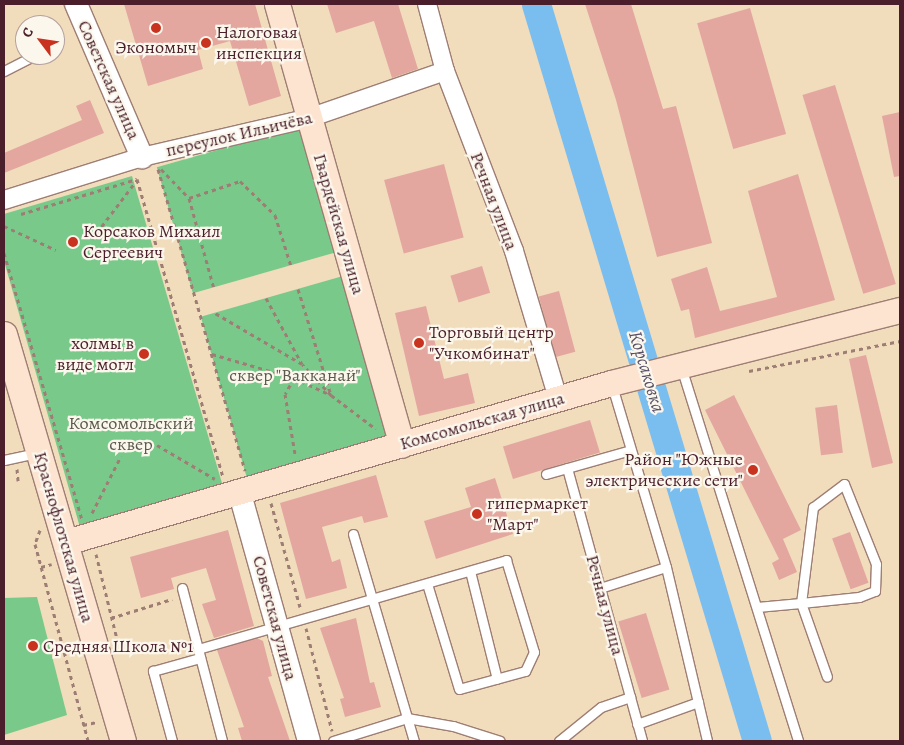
<!DOCTYPE html>
<meta charset="utf-8">
<style>
body{margin:0}
#map{position:relative;width:904px;height:745px;overflow:hidden;background:#f1dcbc;font-family:Alegreya,serif}
div>[style]{position:absolute}
[style*='--x']{left:calc(var(--x)*1px);top:calc(var(--y)*1px);width:calc(var(--w)*1px);rotate:calc(var(--a)*1deg)}
.green>*{inset:0;background:#79c98b;transform-origin:0 0}
.river>*{height:29px;margin:-14.5px;padding:0 14.5px;transform-origin:14.5px;border-radius:14.5px;background:#7abef0}
.building>*{inset:0;background:#e3a7a0;transform-origin:0 0}
.path>*{height:3px;margin-top:-1.5px;transform-origin:0;background:repeating-linear-gradient(90deg,#9e7e74 0 4px,transparent 0 8px)}
.roads{filter:drop-shadow(1px 0 #9e7e74) drop-shadow(-1px 0 #9e7e74) drop-shadow(0 1px #9e7e74) drop-shadow(0 -1px #9e7e74)}
.service>*{height:9px;margin:-4.5px;padding:0 4.5px;transform-origin:4.5px;border-radius:4.5px;background:#fff}
.minor>*{height:18px;margin:-9px;padding:0 9px;transform-origin:9px;border-radius:9px;background:#fff}
.tertiary>*{height:22px;margin:-11px;padding:0 11px;transform-origin:11px;border-radius:11px;background:#fff}
.secondary>*{height:25px;margin:-12.5px;padding:0 12.5px;transform-origin:12.5px;border-radius:12.5px;background:#fde4d0}
.dots>*{width:14px;height:14px;translate:-50% -50%;box-sizing:border-box;border:2px solid #fbf7ec;border-radius:50%}
span{translate:-50% -50%;white-space:nowrap;text-align:center;line-height:1.15;-webkit-text-stroke:4.5px #fbf7ec;paint-order:stroke}
.poi-label{font-size:18px;color:#4a1f2b}
.left{translate:0 -50%;text-align:left}
.right{translate:-100% -50%;text-align:right}
.street-label{font-size:18px;color:#4a1f2b}
.park-label{font-size:18px;color:#5a5a4d}
.water-label{font-size:19px;color:#584f66;font-style:italic}
.frame{position:absolute;inset:0;border:5px solid #4a1f2b;pointer-events:none}
.north{position:absolute;left:15px;top:15px;width:50px;height:50px;box-sizing:border-box;background:#fbf7ec;border:1px solid #b4a19f;border-radius:50%;rotate:301deg;font-size:14px;font-weight:700;line-height:20px;text-align:center;color:#4a1f2b}
.north::after{content:'';display:block;margin:auto;width:18px;height:22px;background:#c8321e;clip-path:polygon(50% 0,100% 100%,50% 72%,0 100%)}
</style>
<div id="map">
<div class="green">
<i style="left:301px;top:126px;width:131px;height:150px;rotate:74deg"></i>
<i style="clip-path:polygon(132px 176px,224px 490px,81px 531px,4px 261px,4px 214px)"></i>
<i style="left:343px;top:276px;width:171px;height:148px;rotate:74deg"></i>
<i style="clip-path:polygon(37px 597px,67px 715px,4px 735px,4px 598px)"></i>
</div>
<div class="river">
<i style="--x:536;--y:4;--w:769;--a:73.31"></i>
</div>
<div class="building">
<i style="clip-path:polygon(124px 4px,255px 4px,281px 96px,249px 106px,230px 41px,198px 50px,203px 69px,148px 86px)"></i>
<i style="clip-path:polygon(327px 4px,398px 4px,418px 69px,392px 78px,374px 21px,336px 33px)"></i>
<i style="clip-path:polygon(585px 4px,631px 4px,663px 109px,676px 106px,712px 243px,657px 257px,616px 100px)"></i>
<i style="left:750px;top:8px;width:131px;height:55px;rotate:74deg"></i>
<i style="left:835px;top:85px;width:208px;height:34px;rotate:73deg"></i>
<i style="clip-path:polygon(90px 100px,104px 133px,4px 173px,4px 153px,82px 120px,76px 106px)"></i>
<i style="clip-path:polygon(900px 112px,900px 176px,894px 177px,882px 116px)"></i>
<i style="left:444px;top:164px;width:76px;height:62px;rotate:75deg"></i>
<i style="clip-path:polygon(798px 174px,835px 300px,695px 338px,689px 309px,681px 311px,671px 279px,707px 267px,720px 311px,777px 297px,748px 191px)"></i>
<i style="left:482px;top:266px;width:28px;height:33px;rotate:73deg"></i>
<i style="left:559px;top:291px;width:63px;height:21px;rotate:75deg"></i>
<i style="clip-path:polygon(426px 306px,444px 379px,468px 373px,475px 403px,419px 416px,395px 313px)"></i>
<i style="clip-path:polygon(866px 355px,893px 463px,872px 468px,849px 359px)"></i>
<i style="clip-path:polygon(734px 395px,801px 530px,783px 539px,797px 572px,779px 580px,772px 563px,779px 559px,705px 410px)"></i>
<i style="left:837px;top:405px;width:48px;height:22px;rotate:83deg"></i>
<i style="left:590px;top:420px;width:34px;height:91px;rotate:73deg"></i>
<i style="clip-path:polygon(376px 475px,388px 517px,364px 523px,362px 516px,322px 527px,332px 562px,340px 559px,347px 588px,306px 599px,280px 503px)"></i>
<i style="clip-path:polygon(495px 478px,513px 534px,436px 559px,424px 521px,471px 507px,465px 488px)"></i>
<i style="clip-path:polygon(228px 530px,254px 626px,214px 638px,202px 604px,216px 600px,206px 568px,171px 578px,174px 589px,141px 598px,130px 557px)"></i>
<i style="left:850px;top:532px;width:54px;height:19px;rotate:70deg"></i>
<i style="left:646px;top:613px;width:80px;height:29px;rotate:73deg"></i>
<i style="clip-path:polygon(356px 618px,370px 683px,374px 682px,381px 707px,345px 717px,340px 699px,344px 698px,320px 628px)"></i>
<i style="clip-path:polygon(257px 638px,263px 641px,272px 676px,268px 677px,290px 741px,242px 741px,238px 728px,244px 727px,217px 650px)"></i>
</div>
<div class="path">
<i style="--x:158;--y:169;--w:314;--a:73.9"></i>
<i style="--x:161;--y:169;--w:40;--a:46"></i>
<i style="--x:189;--y:198;--w:54;--a:-18.4"></i>
<i style="--x:240;--y:181;--w:49;--a:44.2"></i>
<i style="--x:275;--y:215;--w:53;--a:72.6"></i>
<i style="--x:137;--y:179;--w:309;--a:73.9"></i>
<i style="--x:189;--y:198;--w:94;--a:74.6"></i>
<i style="--x:21;--y:214;--w:121;--a:-16.8"></i>
<i style="--x:4;--y:226;--w:57;--a:24.8"></i>
<i style="--x:92;--y:239;--w:74;--a:-52.7"></i>
<i style="--x:4;--y:253;--w:277;--a:73.7"></i>
<i style="--x:298;--y:289;--w:111;--a:72.7"></i>
<i style="--x:331;--y:395;--w:56;--a:37.1"></i>
<i style="--x:266;--y:298;--w:75;--a:61.4"></i>
<i style="--x:212;--y:354;--w:85;--a:16.3"></i>
<i style="--x:294;--y:378;--w:41;--a:24.7"></i>
<i style="--x:331;--y:395;--w:42;--a:-133.1"></i>
<i style="--x:302;--y:364;--w:101;--a:-149.6"></i>
<i style="--x:749;--y:371;--w:154;--a:-11.2"></i>
<i style="--x:294;--y:378;--w:18;--a:119"></i>
<i style="--x:285;--y:394;--w:61;--a:80.5"></i>
<i style="--x:157;--y:445;--w:67;--a:30.4"></i>
<i style="--x:17;--y:469;--w:12;--a:85"></i>
<i style="--x:271;--y:503;--w:108;--a:74.4"></i>
<i style="--x:92;--y:513;--w:64;--a:-63"></i>
<i style="--x:40;--y:530;--w:15;--a:110"></i>
<i style="--x:35;--y:544;--w:204;--a:74.9"></i>
<i style="--x:96;--y:554;--w:92;--a:76.1"></i>
<i style="--x:41;--y:567;--w:11;--a:-15"></i>
<i style="--x:111;--y:618;--w:64;--a:-17.3"></i>
<i style="--x:306;--y:628;--w:106;--a:75.8"></i>
<i style="--x:83;--y:725;--w:14;--a:-12"></i>
</div>
<div class="roads">
<div class="service">
<i style="--x:4;--y:71;--w:35;--a:-27"></i>
<i style="--x:681;--y:367;--w:392;--a:72.6"></i>
<i style="--x:4;--y:460;--w:35;--a:-12"></i>
<i style="--x:567;--y:468;--w:283;--a:74.6"></i>
<i style="--x:546;--y:474;--w:88;--a:-15.8"></i>
<i style="--x:353;--y:534;--w:216;--a:73.6"></i>
<i style="--x:666;--y:567;--w:179;--a:76.7"></i>
<i style="--x:470;--y:571;--w:111;--a:76"></i>
<i style="--x:182;--y:588;--w:158;--a:75.3"></i>
<i style="--x:600;--y:588;--w:69;--a:-17.7"></i>
<i style="--x:666;--y:567;--w:192;--a:-106.6"></i>
<i style="--x:757;--y:607;--w:44;--a:-5.2"></i>
<i style="--x:801;--y:603;--w:58;--a:-5.9"></i>
<i style="--x:859;--y:597;--w:17;--a:-21"></i>
<i style="--x:875;--y:591;--w:27;--a:-88"></i>
<i style="--x:876;--y:564;--w:86;--a:-111.8"></i>
<i style="--x:844;--y:484;--w:39;--a:143"></i>
<i style="--x:813;--y:507;--w:97;--a:97.1"></i>
<i style="--x:801;--y:603;--w:78;--a:70.6"></i>
<i style="--x:198;--y:649;--w:321;--a:-16.1"></i>
<i style="--x:506;--y:560;--w:96;--a:73.1"></i>
<i style="--x:534;--y:652;--w:21;--a:115"></i>
<i style="--x:525;--y:671;--w:68;--a:164.7"></i>
<i style="--x:459;--y:689;--w:110;--a:-106.9"></i>
<i style="--x:637;--y:724;--w:65;--a:-19.8"></i>
<i style="--x:172;--y:741;--w:73;--a:-105.2"></i>
<i style="--x:153;--y:671;--w:49;--a:-15.5"></i>
<i style="--x:333;--y:741;--w:77;--a:-17.3"></i>
<i style="--x:407;--y:718;--w:47;--a:9.9"></i>
<i style="--x:453;--y:726;--w:49;--a:17.7"></i>
<i style="--x:559;--y:741;--w:54;--a:-39"></i>
<i style="--x:601;--y:707;--w:31;--a:-19"></i>
</div>
<div class="minor">
<i style="--x:427;--y:4;--w:69;--a:75"></i>
<i style="--x:445;--y:71;--w:193;--a:69"></i>
<i style="--x:514;--y:251;--w:154;--a:73.4"></i>
<i style="--x:4;--y:200;--w:145;--a:-17.3"></i>
<i style="--x:142;--y:157;--w:171;--a:-13.1"></i>
<i style="--x:309;--y:118;--w:144;--a:-19.1"></i>
</div>
<div class="tertiary">
<i style="--x:76;--y:4;--w:167;--a:66.7"></i>
<i style="--x:240;--y:494;--w:256;--a:74.4"></i>
</div>
<div class="secondary">
<i style="--x:277;--y:4;--w:458;--a:74.2"></i>
<i style="--x:4;--y:334;--w:424;--a:73.7"></i>
<i style="--x:66;--y:542;--w:568;--a:-16.26"></i>
<i style="--x:611;--y:383;--w:298;--a:-14.2"></i>
</div>
</div>
<div class="dots">
<i style="left:156px;top:28px;background:#c8321e"></i>
<i style="left:206px;top:43px;background:#c8321e"></i>
<i style="left:73px;top:242px;background:#c8321e"></i>
<i style="left:419px;top:343px;background:#c8321e"></i>
<i style="left:144px;top:354px;background:#c8321e"></i>
<i style="left:753px;top:470px;background:#c8321e"></i>
<i style="left:477px;top:514px;background:#c8321e"></i>
<i style="left:33px;top:646px;background:#c8321e"></i>
</div>
<div class="poi-label">
<span class="left" style="left:216px;top:43px">Налоговая<br>инспекция</span>
<span style="left:156px;top:47px">Экономыч</span>
<span class="left" style="left:83px;top:242px">Корсаков Михаил<br>Сергеевич</span>
<span class="left" style="left:429px;top:343px">Торговый центр<br>"Учкомбинат"</span>
<span class="right" style="left:134px;top:354px">холмы в<br>виде могл</span>
<span class="right" style="left:743px;top:470px">Район "Южные<br>электрические сети"</span>
<span class="left" style="left:487px;top:514px">гипермаркет<br>"Март"</span>
<span class="left" style="left:43px;top:646px">Средняя Школа №1</span>
</div>
<div class="street-label">
<span style="left:109px;top:80px;rotate:66deg">Советская улица</span>
<span style="left:239px;top:134px;rotate:-13deg">переулок Ильичёва</span>
<span style="left:494px;top:201px;rotate:69deg">Речная улица</span>
<span style="left:339px;top:224px;rotate:74deg">Гвардейская улица</span>
<span style="left:482px;top:421px;rotate:-16deg">Комсомольская улица</span>
<span style="left:64px;top:537px;rotate:74deg">Краснофлотская улица</span>
<span style="left:605px;top:605px;rotate:75deg">Речная улица</span>
<span style="left:275px;top:618px;rotate:75deg">Советская улица</span>
</div>
<div class="park-label">
<span style="left:295px;top:375px">сквер "Вакканай"</span>
<span style="left:131px;top:434px">Комсомольский<br>сквер</span>
</div>
<div class="water-label">
<span style="left:646px;top:372px;rotate:73deg">Корсаковка</span>
</div>
<div class="frame"></div>
<div class="north">С</div>
</div>
